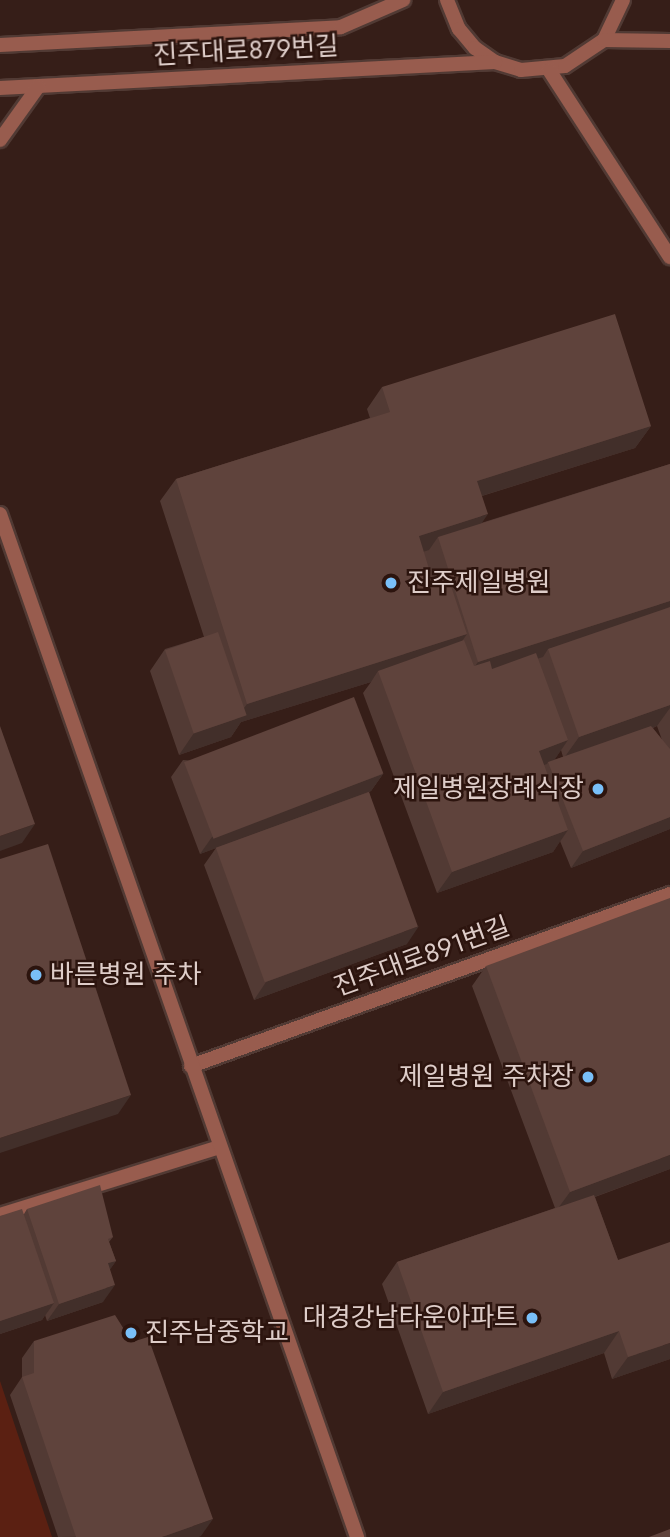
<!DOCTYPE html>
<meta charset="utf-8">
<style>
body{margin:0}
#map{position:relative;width:670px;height:1537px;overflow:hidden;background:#361e18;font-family:Jost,"Noto Sans KR",sans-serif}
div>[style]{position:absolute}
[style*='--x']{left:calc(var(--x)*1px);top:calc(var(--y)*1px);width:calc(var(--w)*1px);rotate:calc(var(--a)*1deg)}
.green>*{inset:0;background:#5b2012}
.roads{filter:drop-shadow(2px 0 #513a34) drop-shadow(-2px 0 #513a34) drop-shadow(0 2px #513a34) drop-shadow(0 -2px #513a34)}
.minor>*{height:14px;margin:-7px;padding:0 7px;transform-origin:7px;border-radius:7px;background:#985c4e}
.tertiary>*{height:14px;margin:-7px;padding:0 7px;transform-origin:7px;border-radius:7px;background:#985c4e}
.wall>*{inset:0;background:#523a34}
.shaded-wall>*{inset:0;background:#422f2a}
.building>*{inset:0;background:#5f433c;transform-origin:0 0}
.dots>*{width:19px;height:19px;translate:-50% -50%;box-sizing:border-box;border:4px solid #2c140e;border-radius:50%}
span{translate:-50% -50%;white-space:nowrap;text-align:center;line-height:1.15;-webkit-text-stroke:5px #2c140e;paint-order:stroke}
.street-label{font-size:26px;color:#decdc9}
.poi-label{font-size:26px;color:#decdc9}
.left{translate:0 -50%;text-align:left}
.right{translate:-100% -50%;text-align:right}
</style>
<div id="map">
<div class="green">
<i style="clip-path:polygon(0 1381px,52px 1537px,0 1537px)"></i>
</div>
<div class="roads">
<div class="minor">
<i style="--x:447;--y:0;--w:31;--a:68"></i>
<i style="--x:459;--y:29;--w:25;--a:50"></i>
<i style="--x:475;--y:48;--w:24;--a:35"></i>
<i style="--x:495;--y:62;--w:27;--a:17"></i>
<i style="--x:521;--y:70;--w:44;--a:-5.2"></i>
<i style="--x:565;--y:66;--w:47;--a:-33.7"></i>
<i style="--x:604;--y:40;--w:44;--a:-64.6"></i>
<i style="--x:604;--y:40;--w:66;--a:0.9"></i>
<i style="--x:0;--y:45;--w:341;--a:-3"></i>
<i style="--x:341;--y:27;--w:68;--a:-23.5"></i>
<i style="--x:549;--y:70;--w:223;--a:57.1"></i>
<i style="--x:0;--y:88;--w:496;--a:-3"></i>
<i style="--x:191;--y:1066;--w:509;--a:-19.75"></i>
<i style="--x:0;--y:1215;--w:229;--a:-17.2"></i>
</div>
<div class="tertiary">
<i style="--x:0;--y:140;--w:65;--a:-54.4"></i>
<i style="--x:0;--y:514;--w:1084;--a:70.76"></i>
</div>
</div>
<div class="wall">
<i style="clip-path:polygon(evenodd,382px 387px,651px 426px,635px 448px,482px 496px,481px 523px,670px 464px,670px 829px,571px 868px,560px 841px,553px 852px,437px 893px,363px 693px,371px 682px,241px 722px,231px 737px,179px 755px,150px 671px,165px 649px,204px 637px,160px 501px,176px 479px,370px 418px,367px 409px,382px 387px,657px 726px,662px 740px,653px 728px,657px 726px,382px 387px,561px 750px,563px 757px,554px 760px,561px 750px)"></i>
<i style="clip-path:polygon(183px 760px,383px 774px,371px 791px,369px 792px,407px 944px,254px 1000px,204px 865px,216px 848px,200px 854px,171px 777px)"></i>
<i style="clip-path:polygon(486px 966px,670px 1169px,595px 1197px,618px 1260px,670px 1359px,612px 1379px,604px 1353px,428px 1414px,382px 1284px,397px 1262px,555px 1208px,472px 986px)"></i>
<i style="clip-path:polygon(27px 1209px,113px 1237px,109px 1242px,116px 1261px,110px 1269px,103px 1302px,47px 1321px,45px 1315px,42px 1320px,0 1334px,0 1216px,24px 1214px)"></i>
<i style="clip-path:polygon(34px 1341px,201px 1536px,58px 1537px,10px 1395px,22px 1377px,22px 1358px)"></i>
</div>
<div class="shaded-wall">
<i style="clip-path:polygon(651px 426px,635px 448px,462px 502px,477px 481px)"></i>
<i style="clip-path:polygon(488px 514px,473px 536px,438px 537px,429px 550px,404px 558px,419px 536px)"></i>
<i style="clip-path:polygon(670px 601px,670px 617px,548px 649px,543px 657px,464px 681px,478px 662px)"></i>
<i style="clip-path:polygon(467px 634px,452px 656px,378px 671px,371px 682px,241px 722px,231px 737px,179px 755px,194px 733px,236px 719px,247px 704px)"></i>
<i style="clip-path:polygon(670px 705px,670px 708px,657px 726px,564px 758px,579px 737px)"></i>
<i style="clip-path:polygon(568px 740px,553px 762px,548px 762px,547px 764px,523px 772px,539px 751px)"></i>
<i style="clip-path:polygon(383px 774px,371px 791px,200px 854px,212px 837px)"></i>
<i style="clip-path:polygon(670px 817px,670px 829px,571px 868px,583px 851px)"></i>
<i style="clip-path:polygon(35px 824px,22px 843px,0 851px,0 836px)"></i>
<i style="clip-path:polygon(568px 830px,553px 852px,437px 893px,452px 872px)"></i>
<i style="clip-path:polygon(419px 926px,407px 944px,254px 1000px,266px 982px)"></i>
<i style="clip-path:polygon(131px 1095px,118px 1114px,0 1153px,0 1138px)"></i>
<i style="clip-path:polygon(670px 1155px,670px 1169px,556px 1211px,570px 1192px)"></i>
<i style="clip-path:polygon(116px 1261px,104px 1278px,108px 1263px)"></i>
<i style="clip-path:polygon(115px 1285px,103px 1302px,47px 1321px,59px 1304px)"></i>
<i style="clip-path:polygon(54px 1303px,42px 1320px,0 1334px,0 1321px)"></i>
<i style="clip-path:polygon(619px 1331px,604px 1353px,428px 1414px,443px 1392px)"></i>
<i style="clip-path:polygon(670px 1343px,670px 1359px,612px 1379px,628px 1357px)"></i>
<i style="clip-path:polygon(213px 1519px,201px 1536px,199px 1537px,162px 1537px)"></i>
</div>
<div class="building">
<i style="clip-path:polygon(615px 314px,651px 426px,477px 481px,488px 514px,419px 536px,433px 582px,448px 577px,467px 634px,247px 704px,176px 479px,390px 412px,382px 387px)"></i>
<i style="clip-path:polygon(670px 464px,670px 601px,478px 662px,438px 537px)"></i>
<i style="clip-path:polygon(670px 607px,670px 705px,579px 737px,548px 649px)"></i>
<i style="left:218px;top:632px;width:88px;height:56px;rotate:71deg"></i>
<i style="clip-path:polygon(464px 640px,474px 666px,490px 661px,492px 669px,536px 653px,568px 740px,539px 751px,568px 830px,452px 872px,378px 671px)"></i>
<i style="left:354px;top:697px;width:82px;height:182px;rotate:69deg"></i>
<i style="clip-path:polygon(0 726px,35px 824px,0 836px)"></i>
<i style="clip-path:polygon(651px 726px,670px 749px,670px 817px,583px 851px,548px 762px)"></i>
<i style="left:369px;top:792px;width:143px;height:163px;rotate:70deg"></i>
<i style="clip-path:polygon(48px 844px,131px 1095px,0 1138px,0 859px)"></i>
<i style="clip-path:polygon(670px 898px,670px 1155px,570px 1192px,486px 966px)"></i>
<i style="clip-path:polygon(100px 1185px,113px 1237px,108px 1239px,116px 1261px,108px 1263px,115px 1285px,59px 1304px,27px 1209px)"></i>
<i style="clip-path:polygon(594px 1195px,618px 1260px,670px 1242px,670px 1343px,628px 1357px,619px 1331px,443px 1392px,397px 1262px)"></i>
<i style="clip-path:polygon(22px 1209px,54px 1303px,0 1321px,0 1216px)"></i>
<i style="clip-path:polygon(115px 1315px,132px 1342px,148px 1337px,213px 1519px,162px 1537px,76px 1537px,22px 1377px,34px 1373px,34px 1341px)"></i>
<i style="clip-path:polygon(670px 1529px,670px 1537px,649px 1537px)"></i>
</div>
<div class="dots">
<i style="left:391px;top:583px;background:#79bff8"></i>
<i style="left:598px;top:789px;background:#79bff8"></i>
<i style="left:36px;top:975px;background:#79bff8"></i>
<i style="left:588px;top:1077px;background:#79bff8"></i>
<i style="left:532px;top:1318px;background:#79bff8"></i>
<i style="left:131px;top:1333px;background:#79bff8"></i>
</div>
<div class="street-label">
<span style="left:246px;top:51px;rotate:-3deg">진주대로879번길</span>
<span style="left:422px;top:957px;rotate:-20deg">진주대로891번길</span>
</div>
<div class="poi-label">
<span class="left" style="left:407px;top:583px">진주제일병원</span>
<span class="right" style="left:584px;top:789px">제일병원장례식장</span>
<span class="left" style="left:50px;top:975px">바른병원 주차</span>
<span class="right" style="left:574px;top:1077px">제일병원 주차장</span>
<span class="right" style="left:518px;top:1318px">대경강남타운아파트</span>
<span class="left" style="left:145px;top:1333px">진주남중학교</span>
</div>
</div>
